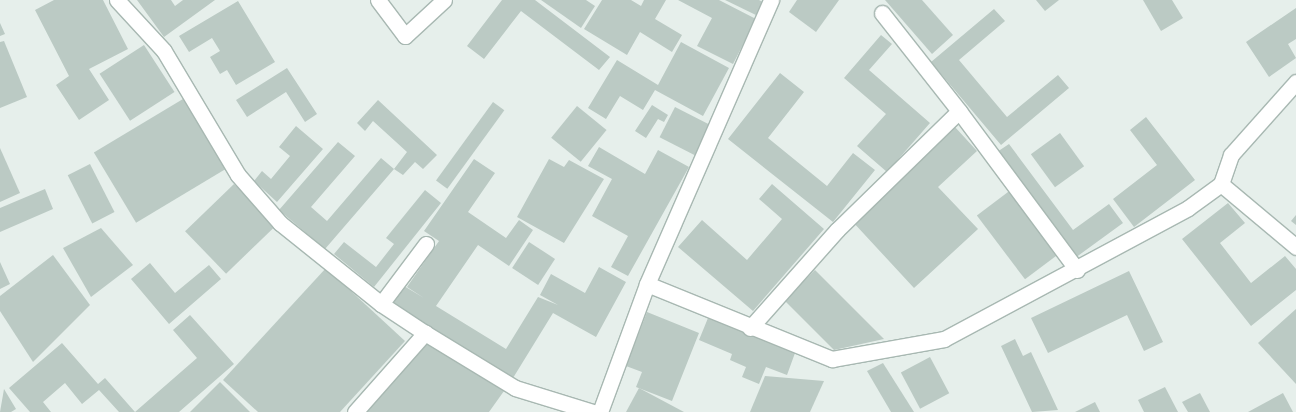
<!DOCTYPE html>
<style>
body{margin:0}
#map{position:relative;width:1296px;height:412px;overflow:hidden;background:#e6efeb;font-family:Commissioner,sans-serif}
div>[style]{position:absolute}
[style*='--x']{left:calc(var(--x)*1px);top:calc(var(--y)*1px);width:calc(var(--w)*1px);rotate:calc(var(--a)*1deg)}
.building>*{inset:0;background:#bbcac4;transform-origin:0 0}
.roads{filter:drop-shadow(1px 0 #a8b8b2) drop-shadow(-1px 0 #a8b8b2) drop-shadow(0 1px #a8b8b2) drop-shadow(0 -1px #a8b8b2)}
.street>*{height:15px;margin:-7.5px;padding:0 7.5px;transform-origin:7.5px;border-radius:7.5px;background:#fff}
span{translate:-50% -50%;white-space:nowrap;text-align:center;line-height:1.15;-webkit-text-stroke:4px #f7fbf9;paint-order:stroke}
</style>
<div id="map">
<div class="building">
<i style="clip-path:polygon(54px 0,103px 0,128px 49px,89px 69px,109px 100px,79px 120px,56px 85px,69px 76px,35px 10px)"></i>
<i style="clip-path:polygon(137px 0,171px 0,175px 6px,183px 0,215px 0,164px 37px)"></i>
<i style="clip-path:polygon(502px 0,535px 0,610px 57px,599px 70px,521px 11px,484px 59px,467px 46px)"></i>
<i style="clip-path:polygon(541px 0,586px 0,595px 6px,581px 28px)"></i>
<i style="clip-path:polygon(602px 0,631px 0,641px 6px,644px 0,666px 0,655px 19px,682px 35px,672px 52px,640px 32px,627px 55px,584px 29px)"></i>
<i style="clip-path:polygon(678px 0,719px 0,756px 19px,733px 64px,697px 46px,712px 18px)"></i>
<i style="clip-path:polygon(725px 0,759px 0,766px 4px,760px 17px)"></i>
<i style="clip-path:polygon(797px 0,839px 0,816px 32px,789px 12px)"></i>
<i style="clip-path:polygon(885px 0,922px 0,953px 35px,932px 54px)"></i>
<i style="clip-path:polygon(1036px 0,1059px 0,1045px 11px)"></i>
<i style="clip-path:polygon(1143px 0,1172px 0,1183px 18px,1161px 31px)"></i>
<i style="clip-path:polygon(238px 1px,275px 62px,236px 85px,227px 70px,220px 74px,210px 57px,220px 51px,212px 38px,189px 52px,179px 36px)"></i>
<i style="clip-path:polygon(1296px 8px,1296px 39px,1288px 44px,1296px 58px,1269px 77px,1246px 42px)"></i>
<i style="clip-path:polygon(994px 9px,1005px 21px,959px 60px,1007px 117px,1058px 75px,1069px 88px,1001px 145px,931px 62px)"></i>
<i style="clip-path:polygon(0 23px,5px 34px,0 36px)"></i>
<i style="clip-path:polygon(881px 35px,892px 44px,869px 70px,930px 123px,887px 172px,857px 146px,886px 114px,844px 78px)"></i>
<i style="clip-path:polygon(4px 41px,27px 97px,0 108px,0 42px)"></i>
<i style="clip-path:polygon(681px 42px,729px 68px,703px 116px,655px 90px,643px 110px,620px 96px,606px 119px,588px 108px,617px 60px,658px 85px)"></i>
<i style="left:144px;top:45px;width:56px;height:53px;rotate:57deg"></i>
<i style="clip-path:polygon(287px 68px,317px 114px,305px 122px,286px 92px,247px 117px,236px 100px)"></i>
<i style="clip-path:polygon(780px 73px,804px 92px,768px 138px,827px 186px,853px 153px,875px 170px,833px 222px,728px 139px)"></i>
<i style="left:183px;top:99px;width:82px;height:104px;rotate:59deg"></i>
<i style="clip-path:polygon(378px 100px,437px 155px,423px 169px,415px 162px,403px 175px,394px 169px,407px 152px,373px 121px,365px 131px,357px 123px)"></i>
<i style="left:493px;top:102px;width:14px;height:97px;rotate:36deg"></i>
<i style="clip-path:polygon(652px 105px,668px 115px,664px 122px,658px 119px,646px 138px,635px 131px)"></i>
<i style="left:577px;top:106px;width:38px;height:41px;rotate:39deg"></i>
<i style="left:675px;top:107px;width:44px;height:34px;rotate:27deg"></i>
<i style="clip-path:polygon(1146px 117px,1195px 180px,1134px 227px,1113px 199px,1157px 165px,1130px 130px)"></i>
<i style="clip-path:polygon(296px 126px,323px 149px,277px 202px,254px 181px,262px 171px,271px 179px,290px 156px,279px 147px)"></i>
<i style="clip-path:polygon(955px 127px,977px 151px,938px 187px,978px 229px,914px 288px,852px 221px)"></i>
<i style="left:1060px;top:133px;width:41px;height:36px;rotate:54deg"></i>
<i style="clip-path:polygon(338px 142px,355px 156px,311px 207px,327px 221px,381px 158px,394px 169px,325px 249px,279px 210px)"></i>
<i style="clip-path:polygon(1009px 144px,1073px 230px,1109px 204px,1123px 223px,1075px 258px,997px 152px)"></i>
<i style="clip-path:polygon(599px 147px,645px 174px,658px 150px,689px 167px,628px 276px,611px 267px,628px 236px,592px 216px,612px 179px,588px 166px)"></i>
<i style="clip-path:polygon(0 148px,20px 193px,0 202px)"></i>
<i style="clip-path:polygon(474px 159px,495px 173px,468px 212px,506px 238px,519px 220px,533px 230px,509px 266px,478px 245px,436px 306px,506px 349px,538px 297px,558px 305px,540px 295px,551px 274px,585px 293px,599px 267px,626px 282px,596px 337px,553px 313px,513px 378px,393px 304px,404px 286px,424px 298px,407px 287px,439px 241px,424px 231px)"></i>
<i style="clip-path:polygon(549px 159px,564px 167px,569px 160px,604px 179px,564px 243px,517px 217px)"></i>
<i style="left:90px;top:164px;width:54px;height:25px;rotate:63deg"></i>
<i style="left:234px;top:184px;width:59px;height:68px;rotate:46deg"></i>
<i style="clip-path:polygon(772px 184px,824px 229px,753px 311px,678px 247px,702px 220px,747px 260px,782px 219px,759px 199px)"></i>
<i style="clip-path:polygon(45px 189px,53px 209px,0 232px,0 208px)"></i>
<i style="left:1012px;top:189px;width:80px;height:44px;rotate:53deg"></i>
<i style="clip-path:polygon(425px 190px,441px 203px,374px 287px,334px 254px,344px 242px,376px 267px,394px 244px,386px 238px)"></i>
<i style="clip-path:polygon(1228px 203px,1245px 223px,1220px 243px,1251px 283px,1285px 256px,1296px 269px,1296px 290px,1251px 326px,1182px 239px)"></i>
<i style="clip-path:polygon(1296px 215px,1296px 225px,1291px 221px)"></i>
<i style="clip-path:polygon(101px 228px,133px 265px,91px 297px,63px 248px)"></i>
<i style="left:529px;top:242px;width:31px;height:31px;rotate:33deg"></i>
<i style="clip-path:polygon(53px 255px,90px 305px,33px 362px,0 311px,0 296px)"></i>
<i style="clip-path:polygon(0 262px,10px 284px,0 289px)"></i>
<i style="clip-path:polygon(150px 263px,175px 293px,209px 265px,221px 279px,169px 324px,131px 279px)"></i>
<i style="clip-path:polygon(326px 268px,405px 341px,340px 412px,258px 412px,223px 380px)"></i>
<i style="clip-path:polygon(815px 270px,884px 339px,834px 350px,784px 300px)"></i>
<i style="clip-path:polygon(1129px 271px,1163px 342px,1144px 351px,1127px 315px,1048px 353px,1031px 318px)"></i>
<i style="clip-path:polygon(1296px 309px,1296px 384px,1258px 343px)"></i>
<i style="clip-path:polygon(647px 312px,699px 333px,672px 401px,636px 387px,642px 372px,626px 366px)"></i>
<i style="clip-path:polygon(190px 315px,234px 364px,179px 412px,135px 412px,197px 358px,173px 330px)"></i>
<i style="clip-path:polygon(708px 318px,795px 353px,787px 375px,766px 367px,759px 384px,742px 377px,746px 367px,730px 360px,732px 354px,699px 340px)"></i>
<i style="clip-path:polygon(1015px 339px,1023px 356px,1031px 352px,1058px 410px,1032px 412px,1001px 346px)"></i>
<i style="clip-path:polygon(62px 343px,98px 384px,105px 378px,135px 412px,119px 412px,99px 390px,82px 404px,65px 383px,43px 402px,51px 412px,30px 412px,9px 388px)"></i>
<i style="clip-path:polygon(426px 343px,504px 391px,489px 412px,364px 412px)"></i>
<i style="left:930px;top:357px;width:41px;height:33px;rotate:62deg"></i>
<i style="clip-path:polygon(883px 363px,914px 412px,891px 412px,867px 371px)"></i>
<i style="clip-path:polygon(765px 376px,824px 381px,810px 412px,750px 412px)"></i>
<i style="clip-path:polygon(220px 382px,250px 412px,190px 412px)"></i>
<i style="clip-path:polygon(1165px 387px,1178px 412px,1144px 412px,1138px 400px)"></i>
<i style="clip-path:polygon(639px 388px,684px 412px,626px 412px)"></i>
<i style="clip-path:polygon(4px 389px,16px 409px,11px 412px,0 412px)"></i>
<i style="clip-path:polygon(1200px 393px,1210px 412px,1188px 412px,1182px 402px)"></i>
<i style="clip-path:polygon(1283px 393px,1293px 412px,1248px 412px)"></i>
<i style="clip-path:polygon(1095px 402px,1100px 412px,1075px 412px)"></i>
</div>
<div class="roads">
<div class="street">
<i style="--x:117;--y:0;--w:69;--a:47.3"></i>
<i style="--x:164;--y:51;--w:144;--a:59.2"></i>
<i style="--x:238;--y:175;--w:64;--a:48.8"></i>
<i style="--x:280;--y:223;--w:129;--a:38.7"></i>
<i style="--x:381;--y:304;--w:75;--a:-53.1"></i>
<i style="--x:378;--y:0;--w:45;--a:53.1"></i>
<i style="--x:405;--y:36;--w:53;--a:-42.7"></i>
<i style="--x:882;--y:13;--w:125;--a:51.8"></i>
<i style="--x:1221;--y:184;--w:98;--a:40"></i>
<i style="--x:647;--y:284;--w:200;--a:22.1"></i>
<i style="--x:832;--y:359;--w:114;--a:-10.1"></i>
<i style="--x:944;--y:339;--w:277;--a:-28.2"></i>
<i style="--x:1188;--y:208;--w:41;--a:-36"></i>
<i style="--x:1221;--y:184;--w:31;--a:-71"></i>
<i style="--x:1231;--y:155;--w:98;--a:-48.3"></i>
<i style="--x:750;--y:328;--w:131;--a:-48.4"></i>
<i style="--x:837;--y:230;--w:170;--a:-44.3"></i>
<i style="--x:959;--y:111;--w:198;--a:53.4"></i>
<i style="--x:425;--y:333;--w:105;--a:31.4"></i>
<i style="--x:515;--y:388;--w:82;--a:17.1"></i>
<i style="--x:355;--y:412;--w:106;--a:-48.5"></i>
<i style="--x:425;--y:333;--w:53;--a:-146.6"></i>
<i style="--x:600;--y:412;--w:136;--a:-69.8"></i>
<i style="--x:647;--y:284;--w:310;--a:-66.4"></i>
</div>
</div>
</div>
